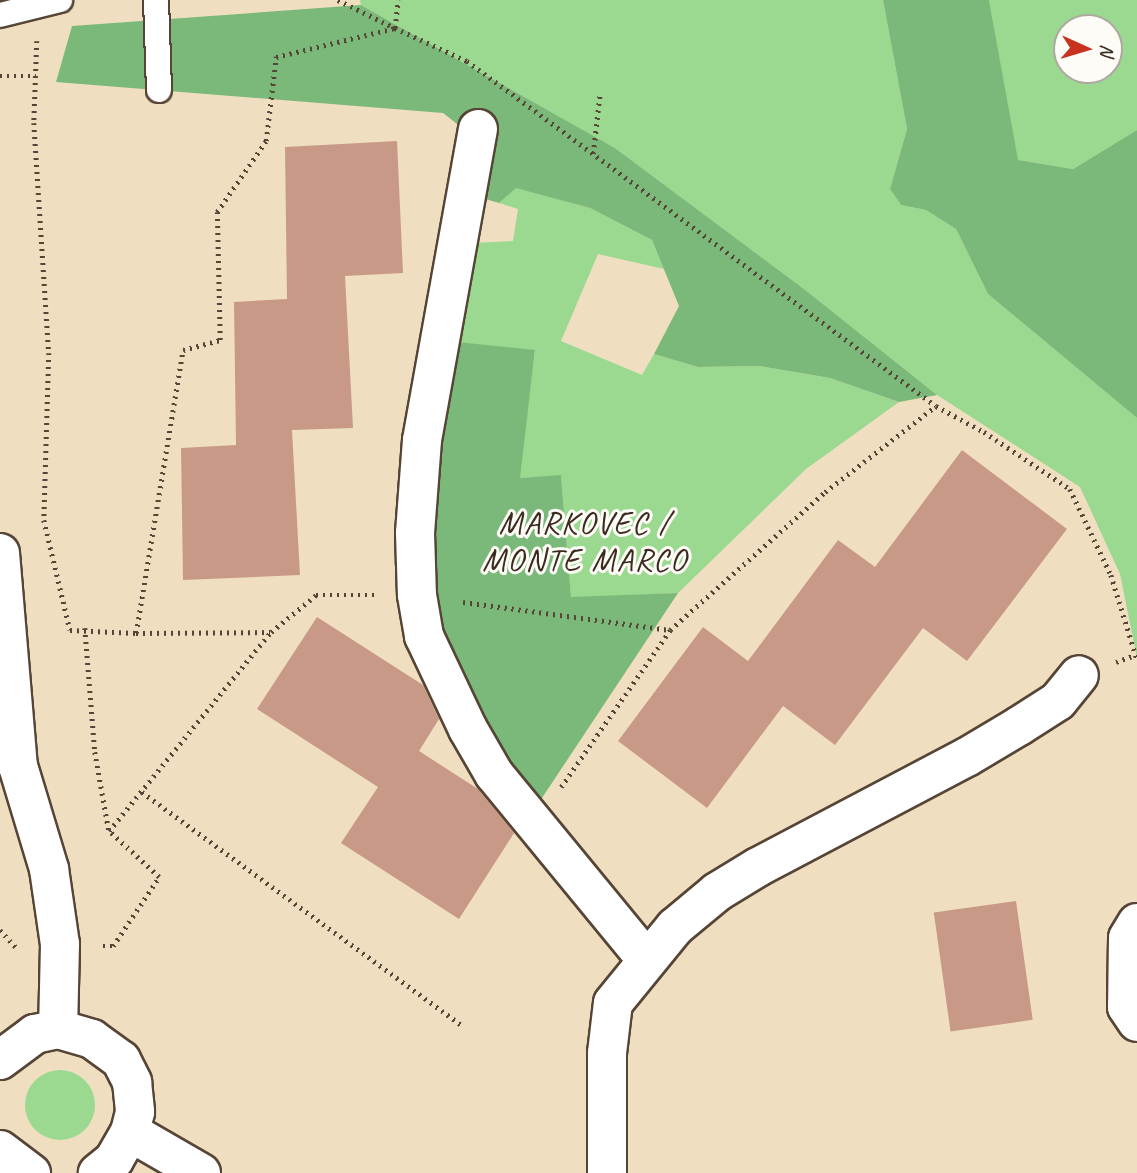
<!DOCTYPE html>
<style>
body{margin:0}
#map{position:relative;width:1137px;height:1173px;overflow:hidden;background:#efdfc0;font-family:Caveat,sans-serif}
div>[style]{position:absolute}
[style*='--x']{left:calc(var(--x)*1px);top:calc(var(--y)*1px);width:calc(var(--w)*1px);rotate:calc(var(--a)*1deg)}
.green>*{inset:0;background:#9ad98f}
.round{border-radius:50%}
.forest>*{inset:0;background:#7bb97a}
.building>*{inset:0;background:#c99987;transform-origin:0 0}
.path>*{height:4.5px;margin-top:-2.25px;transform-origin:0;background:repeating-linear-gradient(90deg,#564536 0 2px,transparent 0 7px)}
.roads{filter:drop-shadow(2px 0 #564536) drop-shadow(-2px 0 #564536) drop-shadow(0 2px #564536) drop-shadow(0 -2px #564536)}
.service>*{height:24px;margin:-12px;padding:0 12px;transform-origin:12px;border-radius:12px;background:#fff}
.minor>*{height:38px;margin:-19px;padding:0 19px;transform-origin:19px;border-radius:19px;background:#fff}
.tertiary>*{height:38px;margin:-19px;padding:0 19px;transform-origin:19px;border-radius:19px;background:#fff}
span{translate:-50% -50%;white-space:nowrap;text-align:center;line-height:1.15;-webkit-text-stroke:6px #fdfcf7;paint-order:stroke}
.neighbourhood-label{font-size:32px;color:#3b2a1e;letter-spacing:2px}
.north{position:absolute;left:1053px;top:14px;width:70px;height:70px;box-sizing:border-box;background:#fdfcf7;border:2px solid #afa8a0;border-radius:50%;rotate:94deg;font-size:19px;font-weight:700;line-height:28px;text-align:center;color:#3b2a1e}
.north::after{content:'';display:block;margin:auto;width:24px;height:32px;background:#c8321e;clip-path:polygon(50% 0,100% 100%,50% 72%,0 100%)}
</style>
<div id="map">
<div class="green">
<i style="clip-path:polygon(360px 0,883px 0,907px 129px,890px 189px,901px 205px,926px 210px,956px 229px,988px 294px,1137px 418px,1137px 658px,1120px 574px,1080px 487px,937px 395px,804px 289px,615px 148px,361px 5px)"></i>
<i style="clip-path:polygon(evenodd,989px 0,1137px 0,1137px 130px,1073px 169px,1017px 160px,989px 0,1067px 28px,1109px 28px,1109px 70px,1067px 70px,1067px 28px)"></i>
<i style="clip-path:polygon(516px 187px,590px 208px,652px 240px,664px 269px,598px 254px,561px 341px,642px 375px,654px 354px,698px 367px,759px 366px,830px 378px,899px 402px,806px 469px,678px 593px,571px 598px,561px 476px,519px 478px,535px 351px,439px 340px,471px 243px,513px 241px,518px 209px,499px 203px)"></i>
<i class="round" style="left:25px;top:1070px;width:70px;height:70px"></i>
</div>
<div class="forest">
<i style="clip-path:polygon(883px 0,989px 0,1018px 160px,1073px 169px,1137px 130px,1137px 418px,988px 294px,956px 229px,926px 210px,901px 205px,890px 189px,907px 129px)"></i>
<i style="clip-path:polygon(361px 5px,615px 148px,804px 289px,937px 395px,899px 402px,830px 378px,759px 366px,698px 367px,654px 354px,679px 306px,652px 240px,590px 208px,516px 188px,499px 203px,468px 194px,461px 127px,443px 113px,56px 82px,72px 26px)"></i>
<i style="clip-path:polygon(439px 340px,535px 350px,520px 478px,561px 475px,571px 597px,678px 593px,538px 804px,410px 603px,394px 564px,415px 436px)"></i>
</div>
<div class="building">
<i style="clip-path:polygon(397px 141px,403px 273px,345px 276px,353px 428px,292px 430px,300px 575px,183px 580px,181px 448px,236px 445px,234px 302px,287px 299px,285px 147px)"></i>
<i style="clip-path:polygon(962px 450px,1067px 529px,967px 661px,923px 628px,835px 745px,783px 706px,707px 808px,618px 741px,703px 627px,748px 661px,838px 540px,875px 567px)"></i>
<i style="clip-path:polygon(317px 617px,423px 685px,439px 719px,419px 751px,478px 789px,514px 833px,459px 919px,341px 843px,378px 787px,257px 709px)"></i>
<i style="left:1016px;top:901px;width:120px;height:83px;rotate:82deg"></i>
</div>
<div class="path">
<i style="--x:338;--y:0;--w:64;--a:26.2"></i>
<i style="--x:395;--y:28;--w:28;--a:-84"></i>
<i style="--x:37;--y:41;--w:82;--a:92.1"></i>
<i style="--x:34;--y:123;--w:230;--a:86.3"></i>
<i style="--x:49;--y:353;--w:167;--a:91.7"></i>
<i style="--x:44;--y:520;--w:113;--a:76.7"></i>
<i style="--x:70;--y:630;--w:66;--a:2.6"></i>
<i style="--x:136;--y:633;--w:134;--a:-0.4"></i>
<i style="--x:0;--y:76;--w:36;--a:0"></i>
<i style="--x:593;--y:154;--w:61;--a:-83.5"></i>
<i style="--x:463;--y:602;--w:209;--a:7.7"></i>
<i style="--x:85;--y:628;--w:124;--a:85.4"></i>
<i style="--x:95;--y:752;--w:80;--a:80"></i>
<i style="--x:136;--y:633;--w:287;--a:-80.6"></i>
<i style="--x:183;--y:350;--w:38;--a:-15"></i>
<i style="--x:220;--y:340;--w:128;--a:-91.3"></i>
<i style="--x:217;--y:212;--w:86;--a:-55.4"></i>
<i style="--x:266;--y:141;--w:85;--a:-83.2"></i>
<i style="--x:276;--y:57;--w:122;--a:-13.7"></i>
<i style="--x:395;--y:28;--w:79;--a:24.6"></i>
<i style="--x:467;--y:61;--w:582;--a:36.34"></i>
<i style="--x:1116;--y:662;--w:20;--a:-20"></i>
<i style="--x:561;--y:787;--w:191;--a:-55.2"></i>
<i style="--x:670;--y:630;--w:208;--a:-41.7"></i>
<i style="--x:825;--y:492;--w:140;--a:-37.8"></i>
<i style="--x:936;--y:406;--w:55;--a:28.4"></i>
<i style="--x:984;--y:432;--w:103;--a:33.5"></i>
<i style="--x:1070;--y:489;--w:95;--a:64.5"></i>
<i style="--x:1111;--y:575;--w:88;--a:72.8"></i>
<i style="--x:142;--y:792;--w:395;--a:36.1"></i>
<i style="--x:0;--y:930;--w:23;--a:47"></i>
<i style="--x:103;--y:946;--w:10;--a:0"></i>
<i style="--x:113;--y:946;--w:83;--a:-56.3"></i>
<i style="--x:159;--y:877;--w:68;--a:-137.4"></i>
<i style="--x:109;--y:831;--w:257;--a:-50.9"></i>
<i style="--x:271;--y:632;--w:58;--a:-39.4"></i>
<i style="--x:316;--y:595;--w:58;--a:0"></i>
</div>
<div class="roads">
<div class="service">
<i style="--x:156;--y:0;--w:90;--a:88.1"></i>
<i style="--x:0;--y:15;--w:62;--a:-14"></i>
</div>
<div class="minor">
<i style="--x:478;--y:129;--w:316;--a:100.2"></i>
<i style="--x:422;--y:440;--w:93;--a:94.3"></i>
<i style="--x:415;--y:533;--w:62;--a:88.2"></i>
<i style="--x:417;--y:595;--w:42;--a:80.3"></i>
<i style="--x:424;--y:636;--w:103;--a:64.7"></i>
<i style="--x:468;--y:729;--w:52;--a:60"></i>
<i style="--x:494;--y:774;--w:241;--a:50.6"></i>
<i style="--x:1137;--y:923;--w:17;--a:121"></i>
<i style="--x:1128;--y:938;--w:69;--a:90.8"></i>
<i style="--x:1127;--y:1007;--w:18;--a:56"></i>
<i style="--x:607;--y:1173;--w:120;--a:-90"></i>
<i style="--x:607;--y:1053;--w:50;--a:-83.2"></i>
<i style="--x:613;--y:1003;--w:98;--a:-50.8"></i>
<i style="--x:675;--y:927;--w:55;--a:-39.8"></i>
<i style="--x:717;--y:892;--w:48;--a:-31.4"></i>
<i style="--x:758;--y:867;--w:236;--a:-27.8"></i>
<i style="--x:967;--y:757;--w:61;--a:-30.8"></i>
<i style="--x:1019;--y:726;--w:46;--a:-32.7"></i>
<i style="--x:1058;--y:701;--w:33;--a:-51"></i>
</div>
<div class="tertiary">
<i style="--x:0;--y:553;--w:214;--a:85.2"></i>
<i style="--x:18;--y:766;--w:108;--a:73.2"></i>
<i style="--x:49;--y:869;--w:76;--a:81.7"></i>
<i style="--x:60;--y:944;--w:85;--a:91.3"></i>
<i style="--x:0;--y:1060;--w:44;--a:-36.6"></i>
<i style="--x:35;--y:1034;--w:24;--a:-12"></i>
<i style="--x:58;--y:1029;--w:35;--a:16"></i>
<i style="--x:92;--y:1039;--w:36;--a:36"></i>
<i style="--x:121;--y:1060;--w:25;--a:63"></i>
<i style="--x:132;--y:1082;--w:30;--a:84"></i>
<i style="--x:135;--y:1112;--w:21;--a:104"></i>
<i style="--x:130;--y:1132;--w:32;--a:120"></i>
<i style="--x:114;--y:1160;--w:21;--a:141"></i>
<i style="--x:130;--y:1132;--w:82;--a:30"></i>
<i style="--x:0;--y:1150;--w:39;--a:37"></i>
</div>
</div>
<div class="neighbourhood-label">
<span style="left:585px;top:542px">MARKOVEC /<br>MONTE MARCO</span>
</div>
<div class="north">N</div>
</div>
